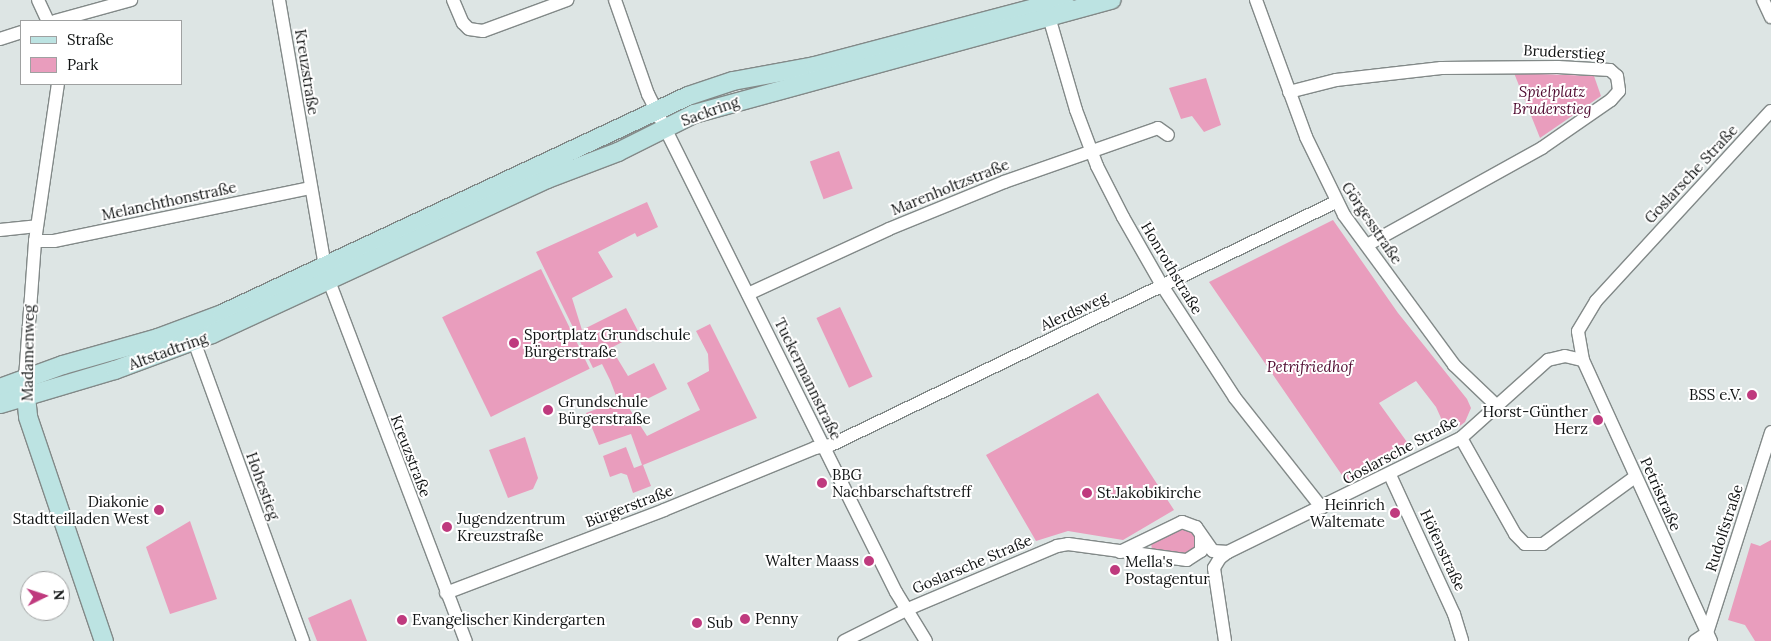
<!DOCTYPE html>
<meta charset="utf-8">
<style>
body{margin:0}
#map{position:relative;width:1771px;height:641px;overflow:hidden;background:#dde5e4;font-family:Lora,serif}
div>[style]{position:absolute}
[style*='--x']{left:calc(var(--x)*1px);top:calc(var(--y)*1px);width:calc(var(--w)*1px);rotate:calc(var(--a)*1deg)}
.green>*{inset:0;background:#e99dbd;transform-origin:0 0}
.roads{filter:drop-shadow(1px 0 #828988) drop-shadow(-1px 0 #828988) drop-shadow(0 1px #828988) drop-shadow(0 -1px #828988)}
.street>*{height:12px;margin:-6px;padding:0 6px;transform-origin:6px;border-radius:6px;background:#fff}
.secondary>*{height:18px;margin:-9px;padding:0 9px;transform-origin:9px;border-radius:9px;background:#bce3e2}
.dots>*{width:14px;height:14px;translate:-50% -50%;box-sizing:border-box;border:2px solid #fff;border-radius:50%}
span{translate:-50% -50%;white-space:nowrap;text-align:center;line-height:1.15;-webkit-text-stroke:4px #fff;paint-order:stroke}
.street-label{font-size:15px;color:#101313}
.park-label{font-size:15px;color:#4e082e;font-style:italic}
.poi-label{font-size:15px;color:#101313}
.left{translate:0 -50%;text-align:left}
.right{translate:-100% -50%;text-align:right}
.legend{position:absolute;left:20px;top:20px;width:162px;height:65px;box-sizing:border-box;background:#fff;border:1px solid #9fa1a1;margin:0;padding:6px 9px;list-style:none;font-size:15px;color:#101313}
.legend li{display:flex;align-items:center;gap:10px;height:25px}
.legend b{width:25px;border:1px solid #9fa1a1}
.north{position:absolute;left:20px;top:571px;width:50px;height:50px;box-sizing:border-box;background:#fff;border:1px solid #9fa1a1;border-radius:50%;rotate:86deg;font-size:14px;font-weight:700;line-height:20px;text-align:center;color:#101313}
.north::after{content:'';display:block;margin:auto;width:18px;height:22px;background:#bf3a7e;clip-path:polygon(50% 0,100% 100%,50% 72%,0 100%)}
</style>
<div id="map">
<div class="green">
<i style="clip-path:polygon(1514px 73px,1594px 76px,1601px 96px,1540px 138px)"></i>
<i style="clip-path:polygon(1206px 78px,1221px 125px,1204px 132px,1192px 116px,1181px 119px,1169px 88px)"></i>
<i style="left:839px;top:151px;width:40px;height:31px;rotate:70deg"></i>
<i style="clip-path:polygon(647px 202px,658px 227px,637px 237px,635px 233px,598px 252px,613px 277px,572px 298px,582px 330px,626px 308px,639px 333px,611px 348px,628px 376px,654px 363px,667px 389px,629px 408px,647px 436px,700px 410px,687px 383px,709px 371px,708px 354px,696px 331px,710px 324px,757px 418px,643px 465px,651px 486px,633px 493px,627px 475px,621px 473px,610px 477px,603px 456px,626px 447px,634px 468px,642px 465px,631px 434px,599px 445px,586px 413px,618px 401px,610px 380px,602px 364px,593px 368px,536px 252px)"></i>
<i style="clip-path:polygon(1333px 220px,1398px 313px,1467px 399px,1471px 408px,1465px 422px,1457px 428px,1445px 427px,1436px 407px,1416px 381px,1379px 403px,1412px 449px,1346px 481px,1209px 282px)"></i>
<i style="left:541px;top:269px;width:111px;height:110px;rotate:64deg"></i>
<i style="left:840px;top:307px;width:77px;height:26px;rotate:65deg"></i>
<i style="clip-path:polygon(1098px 393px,1174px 510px,1123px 540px,1068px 531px,1036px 541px,986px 455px)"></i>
<i style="clip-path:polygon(525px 437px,538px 478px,533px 489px,508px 498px,489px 450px)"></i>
<i style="clip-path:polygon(190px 521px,217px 599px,170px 614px,146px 547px)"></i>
<i style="clip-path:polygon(1175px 527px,1190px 529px,1197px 539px,1192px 555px,1152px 550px,1151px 543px)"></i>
<i style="clip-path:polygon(1771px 540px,1771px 641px,1755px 641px,1745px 625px,1728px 620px,1751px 543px,1760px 546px)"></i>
<i style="clip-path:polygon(351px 599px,367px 641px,317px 641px,308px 618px)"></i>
</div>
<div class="roads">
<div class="street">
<i style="--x:38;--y:0;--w:23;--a:65"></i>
<i style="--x:279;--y:0;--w:271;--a:80.2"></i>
<i style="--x:453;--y:0;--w:25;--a:67"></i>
<i style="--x:463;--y:23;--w:8;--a:45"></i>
<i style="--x:469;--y:29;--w:14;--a:8"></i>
<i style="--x:483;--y:31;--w:90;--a:-20.3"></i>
<i style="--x:615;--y:0;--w:100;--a:70.7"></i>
<i style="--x:648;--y:94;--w:556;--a:63.53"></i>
<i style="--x:896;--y:592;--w:57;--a:58.5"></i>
<i style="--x:1256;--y:0;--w:146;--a:69.9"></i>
<i style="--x:1306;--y:137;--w:87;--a:64"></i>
<i style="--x:1344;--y:215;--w:186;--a:53.7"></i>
<i style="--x:1454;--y:365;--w:61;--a:43.7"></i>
<i style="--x:1763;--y:0;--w:19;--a:65"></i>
<i style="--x:1049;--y:17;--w:97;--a:73.8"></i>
<i style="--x:1076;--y:110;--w:60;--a:69.4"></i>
<i style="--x:1097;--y:166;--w:57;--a:63"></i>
<i style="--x:1123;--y:217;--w:81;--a:60.3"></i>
<i style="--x:1163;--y:287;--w:132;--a:57"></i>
<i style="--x:1235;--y:398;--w:140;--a:51.7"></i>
<i style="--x:55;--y:21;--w:79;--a:-15.4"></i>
<i style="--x:0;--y:39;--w:22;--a:-18"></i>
<i style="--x:1289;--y:92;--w:49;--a:-14.3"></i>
<i style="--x:1336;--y:80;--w:106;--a:-6.5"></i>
<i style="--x:1441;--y:68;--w:117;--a:-0.5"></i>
<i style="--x:1558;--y:67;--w:52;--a:3.3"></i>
<i style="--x:1610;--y:70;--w:9;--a:41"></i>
<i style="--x:1617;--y:76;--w:15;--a:82"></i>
<i style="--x:1619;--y:91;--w:12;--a:132"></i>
<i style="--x:1611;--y:100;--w:84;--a:145.2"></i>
<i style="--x:1542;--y:148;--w:200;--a:151"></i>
<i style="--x:0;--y:230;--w:37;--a:-6"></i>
<i style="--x:35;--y:241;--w:19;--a:0"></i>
<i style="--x:54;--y:241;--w:261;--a:-11.7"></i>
<i style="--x:329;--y:281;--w:385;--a:69.2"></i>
<i style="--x:748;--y:294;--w:155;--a:-24.7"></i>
<i style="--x:889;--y:229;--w:124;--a:-22.2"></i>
<i style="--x:1004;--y:182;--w:163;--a:-19.3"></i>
<i style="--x:1158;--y:128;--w:12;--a:35"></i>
<i style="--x:191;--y:333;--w:328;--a:70"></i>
<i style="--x:25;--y:378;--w:137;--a:-85.8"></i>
<i style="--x:35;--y:241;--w:159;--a:-81.7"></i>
<i style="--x:1461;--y:438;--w:110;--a:60.6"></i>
<i style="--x:1515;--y:534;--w:14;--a:45"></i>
<i style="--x:1525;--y:544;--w:18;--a:0"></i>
<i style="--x:1543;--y:544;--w:114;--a:-36.1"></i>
<i style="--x:1390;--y:475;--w:153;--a:65.3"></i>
<i style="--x:1454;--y:614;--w:28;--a:73"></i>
<i style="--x:1120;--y:552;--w:69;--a:-25.8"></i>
<i style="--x:1182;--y:522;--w:15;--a:20"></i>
<i style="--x:1196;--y:527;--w:29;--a:55"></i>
<i style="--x:1213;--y:551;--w:15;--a:4"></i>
<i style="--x:1228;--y:552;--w:259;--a:-26.1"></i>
<i style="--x:1461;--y:438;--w:117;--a:-41.9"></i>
<i style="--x:1548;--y:360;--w:17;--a:-13"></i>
<i style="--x:1565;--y:356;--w:18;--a:13"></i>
<i style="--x:446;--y:593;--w:233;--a:-20.8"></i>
<i style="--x:664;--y:510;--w:163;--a:-22.3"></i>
<i style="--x:815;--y:448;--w:16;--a:-11"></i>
<i style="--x:831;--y:445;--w:560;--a:-25.7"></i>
<i style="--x:1707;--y:633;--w:211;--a:-72.3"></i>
<i style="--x:844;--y:641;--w:72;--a:-26.6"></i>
<i style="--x:908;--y:609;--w:162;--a:-22.9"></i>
<i style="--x:1057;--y:546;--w:11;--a:-10"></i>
<i style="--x:1068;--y:544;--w:120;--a:7.7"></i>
<i style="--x:1187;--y:560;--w:17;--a:-33"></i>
<i style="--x:1201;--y:551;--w:16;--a:-90"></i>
<i style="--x:1225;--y:641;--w:74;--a:-98.6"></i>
<i style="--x:1214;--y:568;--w:12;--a:-59"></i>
<i style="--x:1220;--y:558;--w:10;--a:-37"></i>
<i style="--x:1695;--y:641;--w:14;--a:-34"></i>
<i style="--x:1711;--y:641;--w:309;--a:-114.5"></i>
<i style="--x:1583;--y:360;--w:29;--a:-100"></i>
<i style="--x:1578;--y:331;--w:35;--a:-59"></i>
<i style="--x:1596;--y:301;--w:258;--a:-47.4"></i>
</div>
<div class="secondary">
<i style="--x:25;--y:387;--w:30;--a:84"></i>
<i style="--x:28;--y:417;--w:237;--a:71.3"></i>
<i style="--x:0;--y:388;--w:67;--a:-20.1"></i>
<i style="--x:63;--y:365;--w:99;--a:-15.9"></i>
<i style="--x:158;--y:338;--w:68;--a:-20.6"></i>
<i style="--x:222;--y:314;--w:514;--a:-25.07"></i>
<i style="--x:688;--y:96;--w:47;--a:-18.4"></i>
<i style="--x:733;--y:81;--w:83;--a:-10.4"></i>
<i style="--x:815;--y:66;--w:258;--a:-14.8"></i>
<i style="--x:0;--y:404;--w:120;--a:-16.5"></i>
<i style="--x:115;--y:370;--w:103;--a:-20.4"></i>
<i style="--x:212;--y:334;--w:369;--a:-24.8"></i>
<i style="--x:547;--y:179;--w:76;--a:-20.8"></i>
<i style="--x:618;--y:152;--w:85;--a:-26.6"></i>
<i style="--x:694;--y:114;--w:433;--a:-15.3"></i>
</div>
</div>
<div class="dots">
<i style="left:514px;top:343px;background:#bf3a7e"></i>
<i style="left:1752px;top:395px;background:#bf3a7e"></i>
<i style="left:548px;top:410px;background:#bf3a7e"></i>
<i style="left:1598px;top:420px;background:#bf3a7e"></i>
<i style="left:822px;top:483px;background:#bf3a7e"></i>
<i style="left:1087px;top:493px;background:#bf3a7e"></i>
<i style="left:159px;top:510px;background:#bf3a7e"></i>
<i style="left:1395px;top:513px;background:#bf3a7e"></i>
<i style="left:447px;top:527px;background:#bf3a7e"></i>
<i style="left:869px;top:561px;background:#bf3a7e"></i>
<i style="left:1115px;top:570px;background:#bf3a7e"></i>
<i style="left:745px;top:619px;background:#bf3a7e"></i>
<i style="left:402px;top:620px;background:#bf3a7e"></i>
<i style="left:697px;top:623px;background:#bf3a7e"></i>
</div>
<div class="street-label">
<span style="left:1564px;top:52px;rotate:3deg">Bruderstieg</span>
<span style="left:307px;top:72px;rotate:81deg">Kreuzstraße</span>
<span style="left:710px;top:111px;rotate:-20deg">Sackring</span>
<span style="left:1691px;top:174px;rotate:-47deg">Goslarsche Straße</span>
<span style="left:950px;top:187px;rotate:-22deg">Marenholtzstraße</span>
<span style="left:169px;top:201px;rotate:-12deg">Melanchthonstraße</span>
<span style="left:1372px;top:223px;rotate:56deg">Görgesstraße</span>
<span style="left:1172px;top:268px;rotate:59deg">Honrothstraße</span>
<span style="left:1074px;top:311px;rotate:-25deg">Alerdsweg</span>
<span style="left:168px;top:351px;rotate:-20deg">Altstadtring</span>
<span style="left:28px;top:353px;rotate:-89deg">Madamenweg</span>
<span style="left:808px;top:379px;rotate:64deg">Tuckermannstraße</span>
<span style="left:1400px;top:450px;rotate:-28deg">Goslarsche Straße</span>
<span style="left:411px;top:456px;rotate:69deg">Kreuzstraße</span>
<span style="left:263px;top:486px;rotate:70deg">Hohestieg</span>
<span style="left:1661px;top:494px;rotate:66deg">Petristraße</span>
<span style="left:629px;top:506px;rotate:-21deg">Bürgerstraße</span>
<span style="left:1724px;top:528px;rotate:-72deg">Rudolfstraße</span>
<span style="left:1443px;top:550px;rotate:65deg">Höfenstraße</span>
<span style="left:972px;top:564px;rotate:-23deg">Goslarsche Straße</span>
</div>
<div class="park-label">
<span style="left:1552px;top:100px">Spielplatz<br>Bruderstieg</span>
<span style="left:1310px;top:367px">Petrifriedhof</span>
</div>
<div class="poi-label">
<span class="left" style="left:524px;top:343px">Sportplatz Grundschule<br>Bürgerstraße</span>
<span class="right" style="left:1742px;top:395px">BSS e.V.</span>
<span class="left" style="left:558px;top:410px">Grundschule<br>Bürgerstraße</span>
<span class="right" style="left:1588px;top:420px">Horst-Günther<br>Herz</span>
<span class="left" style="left:832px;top:483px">BBG<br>Nachbarschaftstreff</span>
<span class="left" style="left:1097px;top:493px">St.Jakobikirche</span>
<span class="right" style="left:149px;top:510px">Diakonie<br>Stadtteilladen West</span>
<span class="right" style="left:1385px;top:513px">Heinrich<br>Waltemate</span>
<span class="left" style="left:457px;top:527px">Jugendzentrum<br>Kreuzstraße</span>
<span class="right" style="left:859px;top:561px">Walter Maass</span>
<span class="left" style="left:1125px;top:570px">Mella's<br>Postagentur</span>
<span class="left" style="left:755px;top:619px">Penny</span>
<span class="left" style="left:412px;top:620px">Evangelischer Kindergarten</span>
<span class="left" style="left:707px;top:623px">Sub</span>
</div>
<ul class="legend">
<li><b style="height:6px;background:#bce3e2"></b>Straße</li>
<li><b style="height:14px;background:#e99dbd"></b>Park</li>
</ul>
<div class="north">N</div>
</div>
